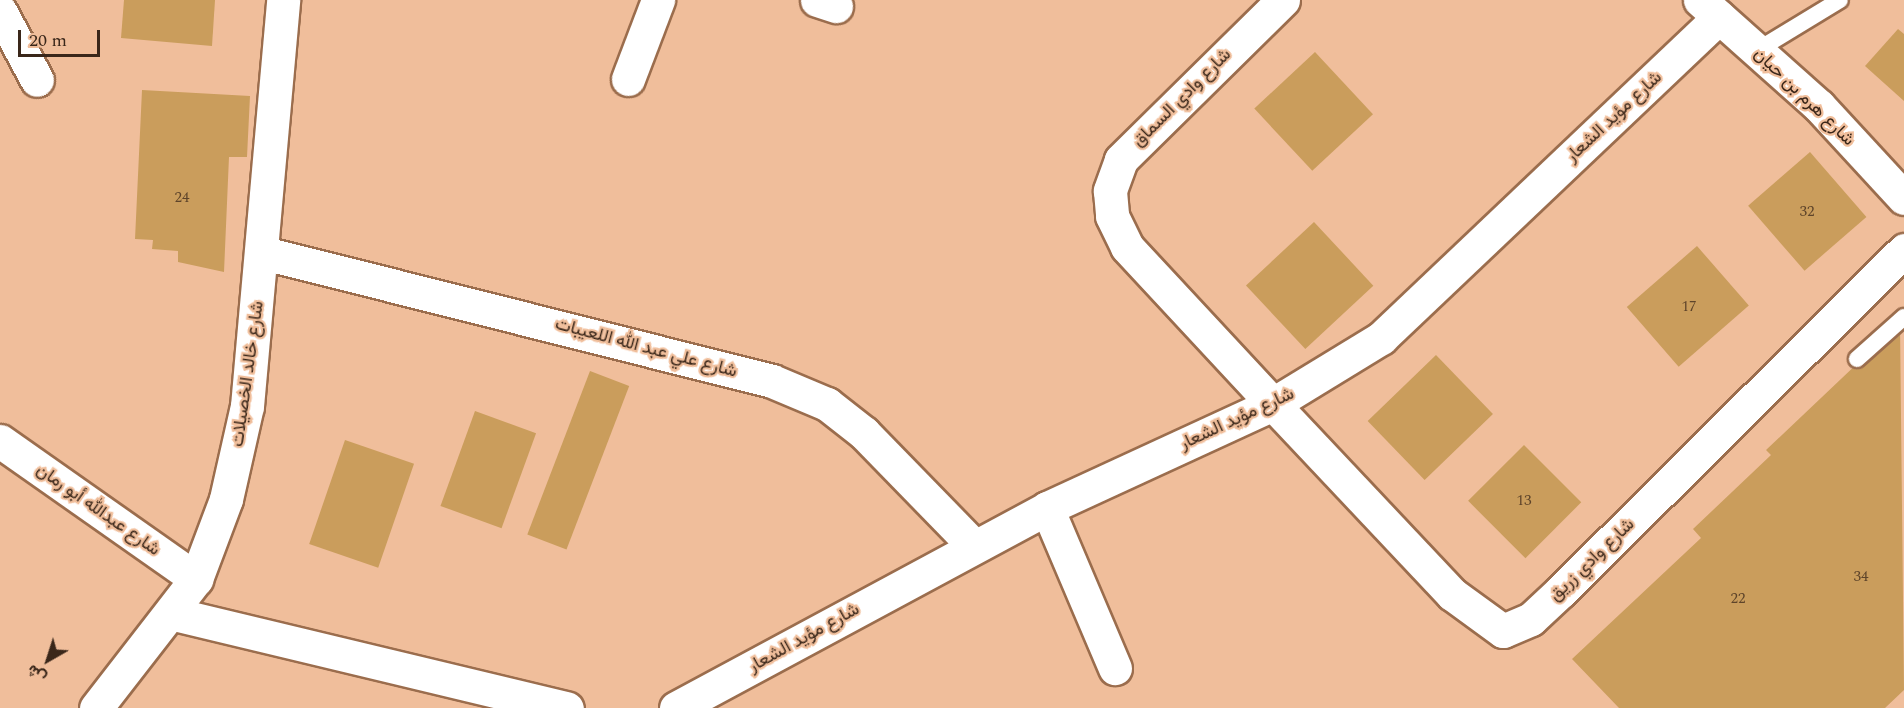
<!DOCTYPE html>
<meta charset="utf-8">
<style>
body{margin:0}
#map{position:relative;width:1904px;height:708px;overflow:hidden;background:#f0be9b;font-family:Spectral,Vazirmatn,serif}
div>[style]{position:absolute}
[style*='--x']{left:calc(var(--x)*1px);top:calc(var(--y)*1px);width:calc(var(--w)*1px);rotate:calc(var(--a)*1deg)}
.building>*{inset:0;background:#ca9d5c;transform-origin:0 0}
.roads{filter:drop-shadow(2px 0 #9b6d4d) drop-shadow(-2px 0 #9b6d4d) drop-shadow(0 2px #9b6d4d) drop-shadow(0 -2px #9b6d4d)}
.service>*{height:16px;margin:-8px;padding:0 8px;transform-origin:8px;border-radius:8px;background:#fff}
.minor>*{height:33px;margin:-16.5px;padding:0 16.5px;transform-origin:16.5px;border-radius:16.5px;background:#fff}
.tertiary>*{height:33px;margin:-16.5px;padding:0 16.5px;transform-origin:16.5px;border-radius:16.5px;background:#fff}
span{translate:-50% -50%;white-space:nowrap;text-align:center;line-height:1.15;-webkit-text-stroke:4.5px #f0be9b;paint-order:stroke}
.number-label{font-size:15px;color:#5e442a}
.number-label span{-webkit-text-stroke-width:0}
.street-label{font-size:18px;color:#3a271a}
.north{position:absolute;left:18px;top:630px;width:60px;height:60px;-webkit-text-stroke:4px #f0be9b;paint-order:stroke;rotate:219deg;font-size:16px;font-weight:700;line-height:24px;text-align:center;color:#3a271a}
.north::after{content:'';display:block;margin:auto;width:21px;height:27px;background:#3a271a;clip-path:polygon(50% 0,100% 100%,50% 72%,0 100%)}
.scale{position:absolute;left:18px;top:30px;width:82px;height:27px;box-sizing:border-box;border:3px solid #3a271a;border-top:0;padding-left:8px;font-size:18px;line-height:21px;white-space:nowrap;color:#3a271a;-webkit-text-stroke:4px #f0be9b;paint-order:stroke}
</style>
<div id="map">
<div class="building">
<i style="clip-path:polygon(124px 0,215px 0,212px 46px,121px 38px)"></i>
<i style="clip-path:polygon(1898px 29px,1904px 34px,1904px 101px,1865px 66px)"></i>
<i style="left:1315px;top:52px;width:85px;height:83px;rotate:47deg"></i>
<i style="clip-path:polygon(142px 90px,250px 96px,247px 157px,229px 157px,224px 272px,178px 262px,178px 251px,152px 249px,153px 240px,135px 239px)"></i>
<i style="left:1810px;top:152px;width:86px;height:82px;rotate:49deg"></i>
<i style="left:1314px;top:222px;width:87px;height:93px;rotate:47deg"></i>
<i style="left:1697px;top:246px;width:79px;height:93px;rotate:49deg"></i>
<i style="clip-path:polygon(1900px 323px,1904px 690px,1885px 708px,1619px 708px,1572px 659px,1701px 538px,1693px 529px,1771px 455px,1766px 450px)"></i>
<i style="left:1436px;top:355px;width:82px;height:95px;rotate:46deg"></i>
<i style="left:590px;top:371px;width:42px;height:175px;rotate:21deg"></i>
<i style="left:475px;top:411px;width:65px;height:101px;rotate:20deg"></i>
<i style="left:345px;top:440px;width:73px;height:110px;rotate:19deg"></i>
<i style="left:1524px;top:445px;width:81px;height:79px;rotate:45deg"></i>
</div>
<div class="roads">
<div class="service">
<i style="--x:1756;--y:51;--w:98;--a:-31.3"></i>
<i style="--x:1857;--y:359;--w:63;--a:-41.8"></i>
</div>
<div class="minor">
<i style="--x:817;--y:0;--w:20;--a:18"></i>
<i style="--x:1283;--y:0;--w:228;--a:135.4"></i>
<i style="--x:1121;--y:160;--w:33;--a:110"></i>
<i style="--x:1110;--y:191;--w:25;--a:85"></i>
<i style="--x:1112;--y:216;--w:34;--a:64"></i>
<i style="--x:1127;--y:247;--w:214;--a:47.1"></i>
<i style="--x:1273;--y:404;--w:261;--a:46.7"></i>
<i style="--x:1452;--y:594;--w:63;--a:36"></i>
<i style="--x:1503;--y:631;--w:30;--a:-23"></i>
<i style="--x:1531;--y:619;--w:41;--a:-43"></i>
<i style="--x:1561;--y:591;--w:484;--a:-44.8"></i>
<i style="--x:0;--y:11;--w:78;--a:61.8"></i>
<i style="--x:628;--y:79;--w:85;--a:-69.2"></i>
<i style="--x:264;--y:253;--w:524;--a:14.14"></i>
<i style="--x:772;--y:381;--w:60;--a:22.7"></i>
<i style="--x:827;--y:404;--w:47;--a:38.1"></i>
<i style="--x:864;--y:433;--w:158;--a:45.8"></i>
<i style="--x:0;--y:441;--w:240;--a:35.1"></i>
<i style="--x:1047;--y:508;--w:174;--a:67"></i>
<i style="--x:174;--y:614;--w:404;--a:13.5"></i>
<i style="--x:676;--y:708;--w:421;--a:-28.3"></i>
<i style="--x:1047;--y:508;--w:249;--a:-24.7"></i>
<i style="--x:1273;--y:404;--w:127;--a:-31.4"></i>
<i style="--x:1381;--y:338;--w:466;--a:-43.5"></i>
</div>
<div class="tertiary">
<i style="--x:1700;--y:0;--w:159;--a:41.7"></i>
<i style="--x:1819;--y:106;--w:125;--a:47.3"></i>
<i style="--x:96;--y:708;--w:163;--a:-52.2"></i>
<i style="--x:196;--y:579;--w:85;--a:-69.4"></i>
<i style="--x:226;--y:499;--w:95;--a:-77.3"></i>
<i style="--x:247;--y:406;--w:408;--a:-84.9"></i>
</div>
</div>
<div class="number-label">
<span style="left:182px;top:198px">24</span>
<span style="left:1807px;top:212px">32</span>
<span style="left:1689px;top:307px">17</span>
<span style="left:1524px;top:501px">13</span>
<span style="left:1861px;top:577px">34</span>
<span style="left:1738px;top:599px">22</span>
</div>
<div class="street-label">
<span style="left:1804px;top:97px;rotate:44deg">شارع هرم بن حيان</span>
<span style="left:1182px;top:98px;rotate:-45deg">شارع وادي السماق</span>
<span style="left:1614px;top:117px;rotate:-43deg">شارع مؤيد الشعار</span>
<span style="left:646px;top:348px;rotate:15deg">شارع علي عبد الله اللعيبات</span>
<span style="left:248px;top:374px;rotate:-82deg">شارع خالد الخصيلات</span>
<span style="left:1237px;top:419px;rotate:-25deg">شارع مؤيد الشعار</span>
<span style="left:98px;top:510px;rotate:35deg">شارع عبدالله أبو رمان</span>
<span style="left:1592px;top:560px;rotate:-44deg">شارع وادي زريق</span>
<span style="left:804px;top:638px;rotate:-29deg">شارع مؤيد الشعار</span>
</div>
<div class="north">ش</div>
<div class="scale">20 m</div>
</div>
